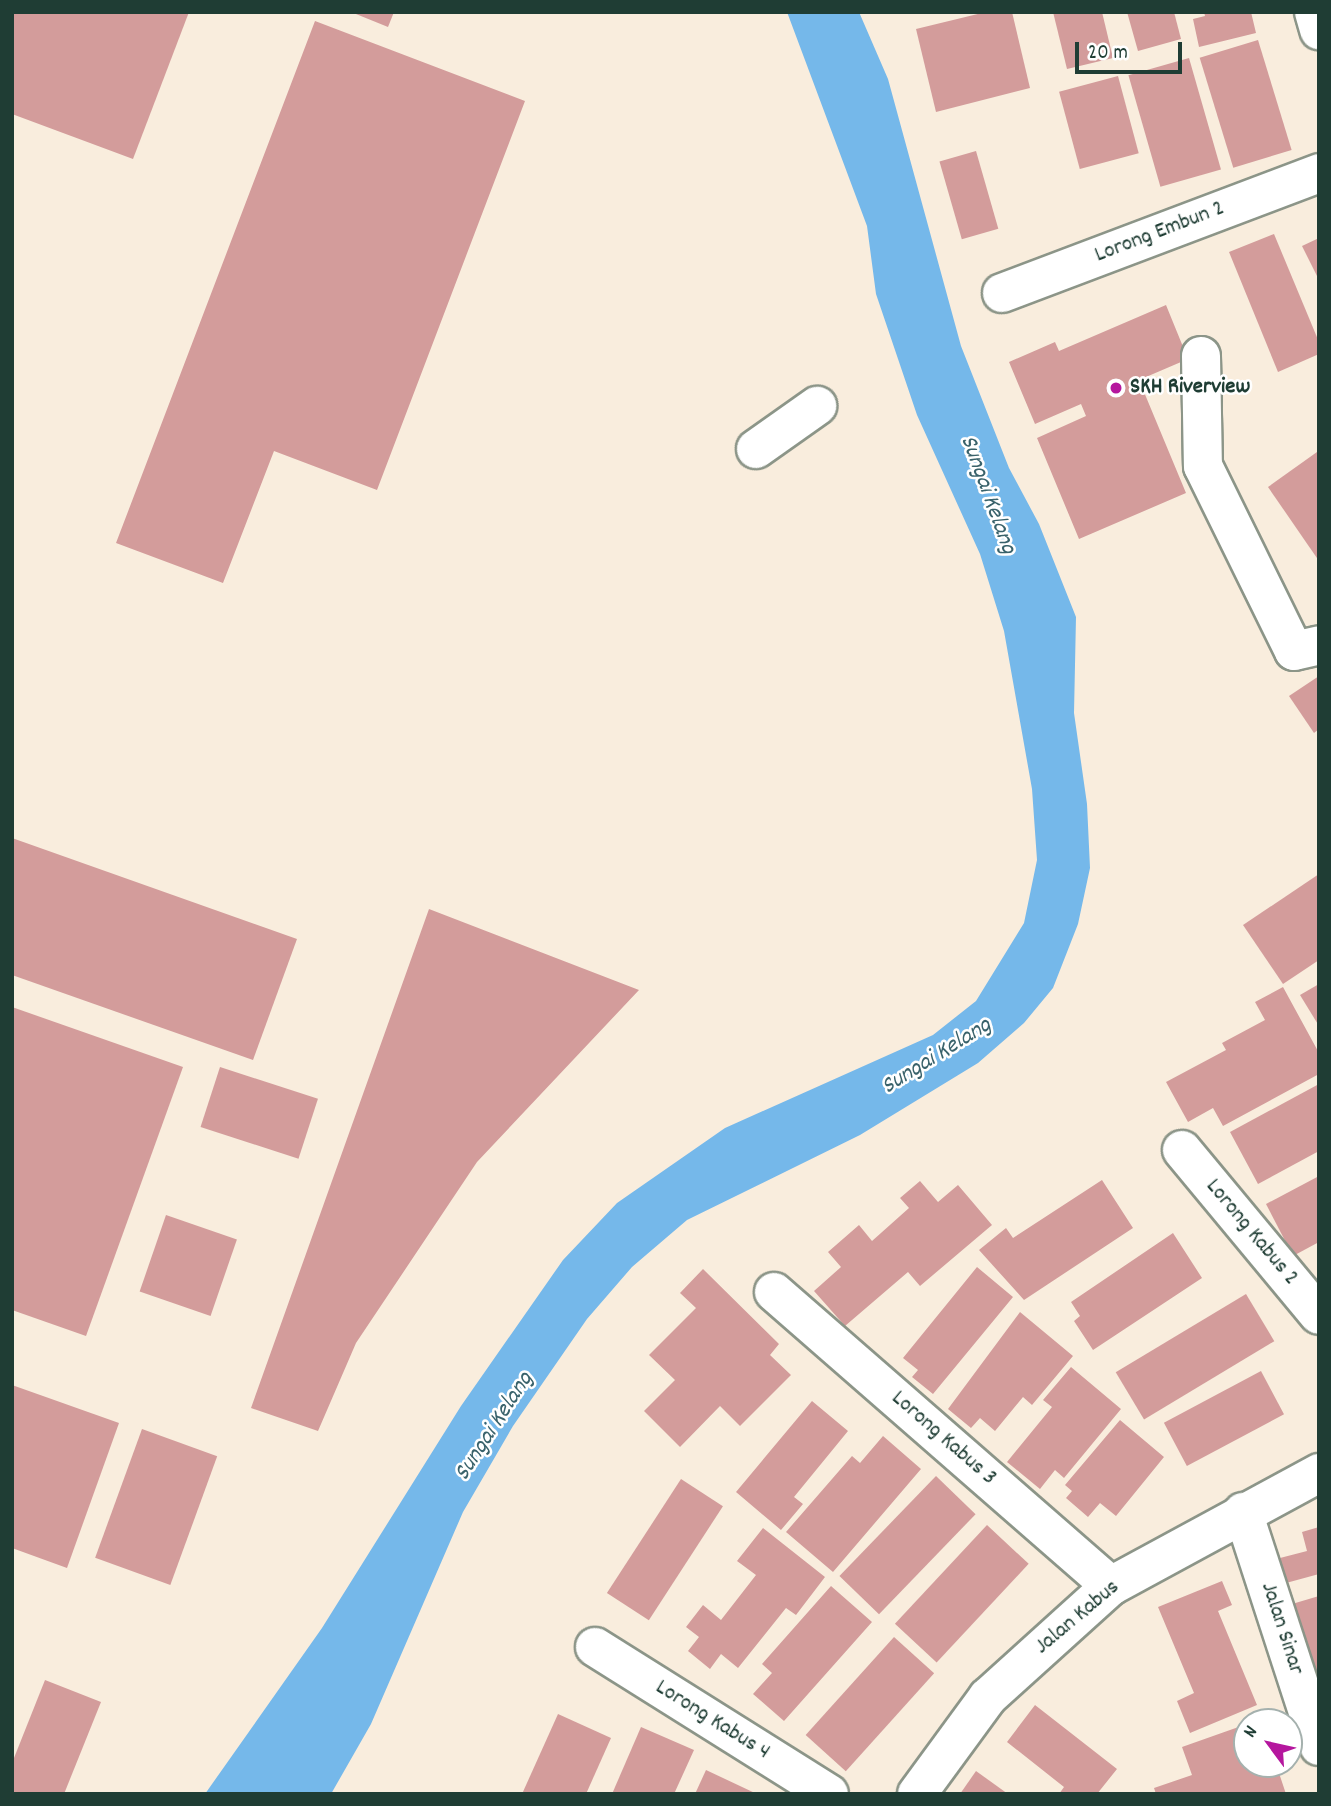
<!DOCTYPE html>
<style>
body{margin:0}
#map{position:relative;width:1331px;height:1806px;overflow:hidden;background:#f9eddd;font-family:Dekko,sans-serif}
div>[style]{position:absolute}
[style*='--x']{left:calc(var(--x)*1px);top:calc(var(--y)*1px);width:calc(var(--w)*1px);rotate:calc(var(--a)*1deg)}
.water>*{inset:0;background:#75b8ea}
.building>*{inset:0;background:#d39c9b;transform-origin:0 0}
.roads{filter:drop-shadow(2px 0 #8c9588) drop-shadow(-2px 0 #8c9588) drop-shadow(0 2px #8c9588) drop-shadow(0 -2px #8c9588)}
.minor>*{height:38px;margin:-19px;padding:0 19px;transform-origin:19px;border-radius:19px;background:#fff}
.dots>*{width:19px;height:19px;translate:-50% -50%;box-sizing:border-box;border:4px solid #fff;border-radius:50%}
span{translate:-50% -50%;white-space:nowrap;text-align:center;line-height:1.15;-webkit-text-stroke:5px #fff;paint-order:stroke}
.street-label{font-size:23px;color:#1f3d34}
.poi-label{font-size:23px;color:#1f3d34;font-weight:700}
.left{translate:0 -50%;text-align:left}
.water-label{font-size:24px;color:#39626b;font-style:italic}
.frame{position:absolute;inset:0;border:14px solid #1f3d34;pointer-events:none}
.north{position:absolute;left:1233px;top:1708px;width:70px;height:70px;box-sizing:border-box;background:#fff;border:2px solid #a5b1ae;border-radius:50%;rotate:303deg;font-size:19px;font-weight:700;line-height:28px;text-align:center;color:#1f3d34}
.north::after{content:'';display:block;margin:auto;width:24px;height:32px;background:#b5179e;clip-path:polygon(50% 0,100% 100%,50% 72%,0 100%)}
.scale{position:absolute;left:1075px;top:42px;width:107px;height:32px;box-sizing:border-box;border:4px solid #1f3d34;border-top:0;padding-left:9px;font-size:21px;line-height:24px;white-space:nowrap;color:#1f3d34;-webkit-text-stroke:5px #fff;paint-order:stroke}
</style>
<div id="map">
<div class="water">
<i style="clip-path:polygon(787px 12px,859px 12px,888px 79px,961px 346px,1009px 468px,1039px 524px,1076px 617px,1074px 713px,1087px 804px,1090px 868px,1078px 924px,1053px 988px,1024px 1023px,978px 1063px,860px 1135px,687px 1220px,632px 1267px,587px 1319px,513px 1426px,463px 1512px,371px 1724px,331px 1794px,205px 1794px,322px 1628px,461px 1406px,563px 1260px,617px 1203px,725px 1128px,933px 1035px,976px 1001px,1024px 923px,1037px 860px,1032px 789px,1004px 631px,980px 554px,917px 415px,876px 294px,867px 226px)"></i>
</div>
<div class="building">
<i style="clip-path:polygon(12px 12px,189px 12px,133px 159px,12px 114px)"></i>
<i style="clip-path:polygon(351px 12px,394px 12px,388px 27px)"></i>
<i style="clip-path:polygon(986px 12px,1012px 12px,1030px 88px,936px 112px,916px 29px)"></i>
<i style="clip-path:polygon(1053px 12px,1102px 12px,1113px 58px,1067px 69px)"></i>
<i style="clip-path:polygon(1127px 12px,1174px 12px,1181px 39px,1138px 51px)"></i>
<i style="clip-path:polygon(1204px 12px,1251px 12px,1256px 33px,1199px 47px,1193px 19px,1205px 16px)"></i>
<i style="clip-path:polygon(315px 21px,525px 101px,377px 490px,274px 451px,223px 583px,116px 543px)"></i>
<i style="left:1258px;top:40px;width:115px;height:61px;rotate:73deg"></i>
<i style="left:1189px;top:58px;width:116px;height:63px;rotate:74deg"></i>
<i style="left:1118px;top:76px;width:80px;height:61px;rotate:75deg"></i>
<i style="left:976px;top:151px;width:81px;height:38px;rotate:74deg"></i>
<i style="clip-path:polygon(1274px 234px,1319px 342px,1319px 354px,1278px 372px,1229px 252px)"></i>
<i style="clip-path:polygon(1319px 238px,1319px 280px,1302px 246px)"></i>
<i style="clip-path:polygon(1166px 305px,1188px 359px,1139px 380px,1186px 493px,1079px 539px,1037px 438px,1086px 416px,1081px 404px,1035px 424px,1009px 362px,1055px 342px,1059px 351px)"></i>
<i style="clip-path:polygon(1317px 452px,1319px 454px,1319px 561px,1268px 487px)"></i>
<i style="clip-path:polygon(1319px 676px,1319px 729px,1314px 733px,1289px 696px)"></i>
<i style="clip-path:polygon(12px 838px,297px 939px,253px 1060px,12px 975px)"></i>
<i style="clip-path:polygon(1319px 874px,1319px 960px,1283px 984px,1243px 925px)"></i>
<i style="clip-path:polygon(429px 909px,639px 990px,477px 1162px,356px 1343px,318px 1431px,251px 1408px)"></i>
<i style="clip-path:polygon(1319px 984px,1319px 1026px,1300px 995px)"></i>
<i style="clip-path:polygon(1283px 987px,1319px 1053px,1319px 1074px,1223px 1126px,1213px 1108px,1188px 1122px,1166px 1082px,1226px 1050px,1222px 1043px,1265px 1020px,1255px 1002px)"></i>
<i style="clip-path:polygon(12px 1007px,183px 1067px,86px 1336px,12px 1310px)"></i>
<i style="left:220px;top:1067px;width:103px;height:63px;rotate:18deg"></i>
<i style="clip-path:polygon(1319px 1084px,1319px 1151px,1258px 1184px,1230px 1132px)"></i>
<i style="clip-path:polygon(1319px 1176px,1319px 1242px,1293px 1256px,1266px 1204px)"></i>
<i style="clip-path:polygon(1102px 1180px,1133px 1228px,1024px 1300px,979px 1250px,1006px 1228px,1013px 1238px)"></i>
<i style="clip-path:polygon(920px 1181px,938px 1202px,958px 1185px,992px 1225px,920px 1286px,908px 1272px,845px 1326px,814px 1291px,841px 1267px,828px 1252px,859px 1225px,872px 1241px,909px 1208px,900px 1198px)"></i>
<i style="left:166px;top:1215px;width:75px;height:81px;rotate:19deg"></i>
<i style="clip-path:polygon(1173px 1233px,1202px 1278px,1093px 1350px,1074px 1321px,1080px 1316px,1071px 1302px)"></i>
<i style="clip-path:polygon(977px 1267px,1013px 1297px,933px 1394px,912px 1377px,918px 1370px,903px 1358px)"></i>
<i style="clip-path:polygon(703px 1269px,779px 1344px,770px 1355px,791px 1375px,740px 1426px,720px 1406px,680px 1447px,644px 1411px,675px 1380px,649px 1355px,696px 1308px,680px 1293px)"></i>
<i style="left:1246px;top:1294px;width:55px;height:152px;rotate:59deg"></i>
<i style="clip-path:polygon(1020px 1312px,1073px 1356px,1032px 1405px,1023px 1397px,995px 1431px,980px 1418px,971px 1428px,948px 1409px)"></i>
<i style="clip-path:polygon(1071px 1367px,1121px 1409px,1064px 1478px,1055px 1470px,1040px 1489px,1007px 1462px,1052px 1407px,1043px 1400px)"></i>
<i style="left:1261px;top:1371px;width:49px;height:110px;rotate:62deg"></i>
<i style="clip-path:polygon(12px 1385px,119px 1423px,67px 1568px,12px 1548px)"></i>
<i style="clip-path:polygon(812px 1401px,848px 1431px,794px 1497px,803px 1504px,781px 1530px,736px 1492px)"></i>
<i style="clip-path:polygon(1120px 1420px,1164px 1457px,1116px 1516px,1100px 1503px,1088px 1517px,1066px 1498px,1072px 1491px,1065px 1485px)"></i>
<i style="left:142px;top:1429px;width:80px;height:137px;rotate:20deg"></i>
<i style="clip-path:polygon(883px 1436px,921px 1469px,833px 1572px,786px 1532px,852px 1456px,860px 1463px)"></i>
<i style="left:936px;top:1476px;width:55px;height:139px;rotate:44deg"></i>
<i style="left:681px;top:1479px;width:50px;height:136px;rotate:33deg"></i>
<i style="left:987px;top:1525px;width:57px;height:135px;rotate:43deg"></i>
<i style="clip-path:polygon(1319px 1527px,1319px 1574px,1286px 1583px,1280px 1558px,1307px 1551px,1302px 1532px)"></i>
<i style="clip-path:polygon(763px 1528px,825px 1577px,796px 1615px,786px 1608px,738px 1668px,721px 1654px,710px 1669px,688px 1651px,699px 1637px,686px 1627px,703px 1605px,721px 1620px,756px 1575px,737px 1561px)"></i>
<i style="clip-path:polygon(1222px 1581px,1232px 1605px,1218px 1611px,1257px 1705px,1190px 1733px,1177px 1701px,1194px 1693px,1158px 1607px)"></i>
<i style="clip-path:polygon(831px 1586px,872px 1622px,784px 1721px,753px 1694px,772px 1673px,762px 1664px)"></i>
<i style="clip-path:polygon(1319px 1596px,1319px 1674px,1312px 1676px,1292px 1604px)"></i>
<i style="left:894px;top:1637px;width:54px;height:132px;rotate:42deg"></i>
<i style="clip-path:polygon(45px 1680px,101px 1702px,64px 1794px,12px 1794px,12px 1763px)"></i>
<i style="clip-path:polygon(1035px 1705px,1117px 1769px,1097px 1794px,1059px 1794px,1064px 1787px,1007px 1742px)"></i>
<i style="clip-path:polygon(558px 1714px,611px 1738px,586px 1794px,522px 1794px)"></i>
<i style="clip-path:polygon(1247px 1724px,1247px 1764px,1276px 1764px,1286px 1794px,1156px 1794px,1154px 1788px,1192px 1775px,1182px 1747px)"></i>
<i style="clip-path:polygon(641px 1727px,694px 1750px,674px 1794px,612px 1794px)"></i>
<i style="clip-path:polygon(706px 1770px,757px 1794px,695px 1794px)"></i>
<i style="clip-path:polygon(976px 1771px,1008px 1794px,960px 1794px)"></i>
</div>
<div class="roads">
<div class="minor">
<i style="--x:1314;--y:12;--w:19;--a:74"></i>
<i style="--x:1002;--y:293;--w:339;--a:-20.7"></i>
<i style="--x:1201;--y:356;--w:110;--a:89"></i>
<i style="--x:1203;--y:466;--w:206;--a:63.8"></i>
<i style="--x:1294;--y:651;--w:26;--a:-13"></i>
<i style="--x:756;--y:449;--w:75;--a:-35.2"></i>
<i style="--x:1182;--y:1150;--w:214;--a:50.3"></i>
<i style="--x:774;--y:1292;--w:447;--a:41.1"></i>
<i style="--x:1243;--y:1512;--w:246;--a:72"></i>
<i style="--x:595;--y:1647;--w:276;--a:32.1"></i>
<i style="--x:917;--y:1794;--w:120;--a:-53.8"></i>
<i style="--x:988;--y:1697;--w:166;--a:-42.1"></i>
<i style="--x:1111;--y:1586;--w:237;--a:-28.5"></i>
</div>
</div>
<div class="dots">
<i style="left:1116px;top:388px;background:#b5179e"></i>
</div>
<div class="street-label">
<span style="left:1160px;top:233px;rotate:-21deg">Lorong Embun 2</span>
<span style="left:1251px;top:1233px;rotate:50deg">Lorong Kabus 2</span>
<span style="left:943px;top:1439px;rotate:41deg">Lorong Kabus 3</span>
<span style="left:1078px;top:1618px;rotate:-40deg">Jalan Kabus</span>
<span style="left:1281px;top:1629px;rotate:72deg">Jalan Sinar</span>
<span style="left:712px;top:1721px;rotate:32deg">Lorong Kabus 4</span>
</div>
<div class="poi-label">
<span class="left" style="left:1130px;top:388px">SKH Riverview</span>
</div>
<div class="water-label">
<span style="left:987px;top:495px;rotate:70deg">Sungai Kelang</span>
<span style="left:937px;top:1057px;rotate:-32deg">Sungai Kelang</span>
<span style="left:495px;top:1427px;rotate:-57deg">Sungai Kelang</span>
</div>
<div class="frame"></div>
<div class="north">N</div>
<div class="scale">20 m</div>
</div>
